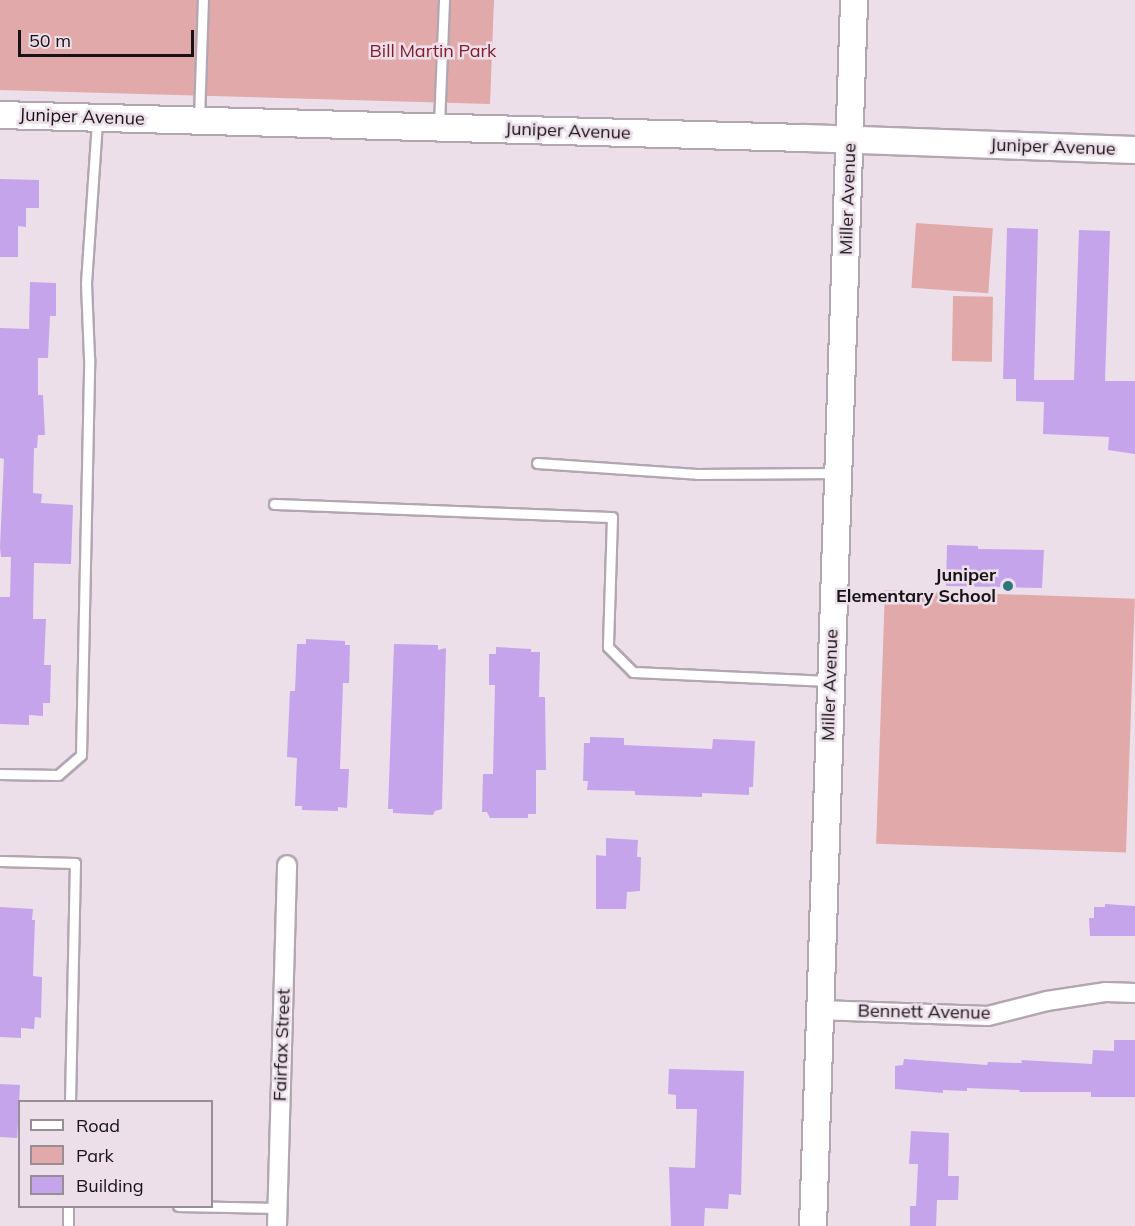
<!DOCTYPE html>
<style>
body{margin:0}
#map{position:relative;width:1135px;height:1226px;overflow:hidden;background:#ecdfea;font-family:Mulish,sans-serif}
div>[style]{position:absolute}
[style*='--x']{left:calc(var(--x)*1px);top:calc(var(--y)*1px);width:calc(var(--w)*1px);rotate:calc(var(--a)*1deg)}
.green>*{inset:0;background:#e1a9aa;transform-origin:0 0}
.building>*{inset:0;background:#c5a4eb;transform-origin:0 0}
.roads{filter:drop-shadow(2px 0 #b2a7b1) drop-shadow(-2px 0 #b2a7b1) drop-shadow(0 2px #b2a7b1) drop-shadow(0 -2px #b2a7b1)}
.lane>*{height:9px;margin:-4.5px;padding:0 4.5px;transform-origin:4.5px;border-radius:4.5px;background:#fff}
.street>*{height:18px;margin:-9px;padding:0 9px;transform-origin:9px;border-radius:9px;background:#fff}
.secondary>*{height:26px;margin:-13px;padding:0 13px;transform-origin:13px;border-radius:13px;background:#fff}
.dots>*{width:16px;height:16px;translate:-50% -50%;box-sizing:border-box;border:3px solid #ecdfea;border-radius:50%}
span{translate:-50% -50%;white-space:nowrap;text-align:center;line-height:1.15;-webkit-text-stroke:5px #ecdfea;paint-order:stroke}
.park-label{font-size:18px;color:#821c2d}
.street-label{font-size:18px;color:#161215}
.poi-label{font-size:18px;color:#161215;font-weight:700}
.right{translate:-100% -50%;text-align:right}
.legend{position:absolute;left:18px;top:1100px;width:195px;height:108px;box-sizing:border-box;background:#ecdfea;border:2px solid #968d95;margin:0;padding:8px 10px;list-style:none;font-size:18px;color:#161215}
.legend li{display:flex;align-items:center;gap:12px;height:30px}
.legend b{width:30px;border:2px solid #968d95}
.scale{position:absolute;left:18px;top:30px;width:176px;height:27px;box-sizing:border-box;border:3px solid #161215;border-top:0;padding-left:8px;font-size:18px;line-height:21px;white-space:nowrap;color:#161215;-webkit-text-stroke:4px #ecdfea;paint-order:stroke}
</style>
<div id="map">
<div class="green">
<i style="clip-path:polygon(0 0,494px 0,490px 104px,0 90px)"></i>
<i style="left:916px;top:223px;width:77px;height:65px;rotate:4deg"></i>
<i style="left:953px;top:296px;width:40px;height:65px;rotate:1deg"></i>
<i style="left:885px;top:590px;width:250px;height:254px;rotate:2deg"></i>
</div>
<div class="building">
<i style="clip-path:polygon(0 179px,39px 180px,39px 208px,26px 208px,26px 227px,18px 226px,18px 257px,0 257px)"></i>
<i style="clip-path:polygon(1007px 228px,1038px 229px,1034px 380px,1074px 380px,1079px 230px,1110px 231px,1105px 381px,1135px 381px,1135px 454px,1108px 450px,1109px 437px,1043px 434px,1044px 402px,1016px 401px,1016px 379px,1003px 379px)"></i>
<i style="clip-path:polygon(30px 282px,56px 283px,56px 316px,50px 316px,48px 358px,38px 358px,38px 395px,43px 395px,45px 435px,38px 435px,37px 448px,34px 448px,33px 493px,42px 494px,41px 503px,73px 505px,71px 564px,34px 563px,33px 619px,46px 619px,44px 665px,51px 665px,50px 703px,43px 703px,43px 716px,29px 715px,29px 725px,0 724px,0 597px,10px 597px,11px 557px,1px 557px,0 547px,4px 459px,0 458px,0 328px,29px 329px)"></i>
<i style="clip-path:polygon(947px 545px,978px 546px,978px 549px,1044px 550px,1042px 588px,946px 586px)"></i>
<i style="clip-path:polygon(306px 639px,345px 641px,345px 645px,350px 645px,349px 683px,343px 683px,340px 769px,349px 769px,347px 808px,338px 807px,338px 811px,302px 810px,302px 806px,295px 806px,297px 758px,287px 757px,290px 691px,295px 691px,297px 644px,306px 644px)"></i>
<i style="clip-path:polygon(394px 644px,438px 645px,438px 650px,446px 648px,442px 809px,435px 811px,433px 815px,393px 813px,393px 809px,388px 809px)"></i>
<i style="clip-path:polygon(496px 647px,531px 649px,531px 652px,540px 652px,539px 697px,545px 697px,546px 770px,536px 770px,536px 814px,528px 814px,528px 818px,490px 818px,487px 812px,482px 812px,483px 774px,493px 774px,495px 685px,489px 685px,489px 654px,496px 654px)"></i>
<i style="clip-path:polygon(590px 737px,624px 738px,624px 745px,712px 749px,713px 739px,755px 741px,753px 787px,749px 787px,749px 795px,702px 793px,702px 797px,635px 795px,635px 791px,587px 790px,588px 781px,583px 781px,584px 743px,590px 743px)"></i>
<i style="clip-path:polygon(606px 838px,638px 840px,637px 857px,641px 857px,640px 891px,627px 892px,626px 909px,596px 909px,596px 855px,606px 856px)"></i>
<i style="clip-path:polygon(1105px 904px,1135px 906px,1135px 936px,1090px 936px,1089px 918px,1094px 918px,1094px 907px,1105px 907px)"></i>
<i style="clip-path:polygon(0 907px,33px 909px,32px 920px,35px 920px,33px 976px,42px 977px,41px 1018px,35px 1017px,34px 1029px,21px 1028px,21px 1038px,0 1037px)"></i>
<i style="clip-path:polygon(1114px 1040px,1135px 1040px,1135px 1097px,1091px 1097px,1091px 1092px,1020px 1092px,1019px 1090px,967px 1088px,967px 1091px,943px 1090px,943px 1093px,895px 1089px,895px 1066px,903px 1065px,904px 1059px,987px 1065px,988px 1062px,1022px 1063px,1021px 1060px,1092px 1064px,1093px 1050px,1114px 1051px)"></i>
<i style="clip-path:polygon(669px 1069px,744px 1071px,741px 1195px,729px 1194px,728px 1209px,705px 1208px,704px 1226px,671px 1226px,669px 1167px,695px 1168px,697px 1109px,676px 1109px,676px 1095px,668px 1094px)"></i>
<i style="left:0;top:1084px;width:20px;height:53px;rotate:3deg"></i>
<i style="clip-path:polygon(911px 1131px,949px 1133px,948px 1176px,959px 1176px,958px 1200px,937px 1200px,936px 1226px,910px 1226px,910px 1206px,916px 1206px,918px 1164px,909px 1164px)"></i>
</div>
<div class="roads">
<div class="lane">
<i style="--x:199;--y:118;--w:118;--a:-88.1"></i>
<i style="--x:439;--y:125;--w:125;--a:-87.7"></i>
<i style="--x:537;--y:463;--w:160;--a:3.9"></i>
<i style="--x:697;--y:474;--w:140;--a:-0.4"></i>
<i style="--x:274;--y:504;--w:338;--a:2.2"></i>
<i style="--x:612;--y:517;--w:130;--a:91.8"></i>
<i style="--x:608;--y:647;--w:35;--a:45"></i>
<i style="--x:633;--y:672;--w:197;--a:2.6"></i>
<i style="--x:0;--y:774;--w:58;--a:1"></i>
<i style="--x:58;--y:775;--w:30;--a:-41"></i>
<i style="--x:81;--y:755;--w:397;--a:-88.8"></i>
<i style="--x:89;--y:358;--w:75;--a:-92.3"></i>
<i style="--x:86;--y:283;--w:163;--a:-86.1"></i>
<i style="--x:0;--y:861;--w:75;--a:1.5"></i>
<i style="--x:75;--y:863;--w:239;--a:91.2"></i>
<i style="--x:178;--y:1206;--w:100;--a:1.1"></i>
<i style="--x:68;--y:1226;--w:20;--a:-90"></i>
</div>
<div class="street">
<i style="--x:819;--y:1010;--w:169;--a:2"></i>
<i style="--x:988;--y:1016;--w:61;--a:-14.3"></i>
<i style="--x:1047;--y:1001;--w:60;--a:-8.7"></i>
<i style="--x:1106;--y:992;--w:29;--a:2"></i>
<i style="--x:277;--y:1226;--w:361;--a:-88.4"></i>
</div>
<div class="secondary">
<i style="--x:0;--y:115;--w:805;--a:1.64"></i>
<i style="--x:805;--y:138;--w:330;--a:2.1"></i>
<i style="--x:813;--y:1226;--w:1227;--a:-88.08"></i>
</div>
</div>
<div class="dots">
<i style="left:1008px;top:586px;background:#2e7580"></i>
</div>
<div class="park-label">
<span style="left:433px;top:51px">Bill Martin Park</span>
</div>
<div class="street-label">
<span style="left:82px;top:117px;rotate:2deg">Juniper Avenue</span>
<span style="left:568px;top:131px;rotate:2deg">Juniper Avenue</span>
<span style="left:1053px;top:147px;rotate:2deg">Juniper Avenue</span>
<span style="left:848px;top:199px;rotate:-88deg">Miller Avenue</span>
<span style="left:830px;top:685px;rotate:-88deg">Miller Avenue</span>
<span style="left:924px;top:1012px;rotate:1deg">Bennett Avenue</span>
<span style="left:282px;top:1045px;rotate:-88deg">Fairfax Street</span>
</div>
<div class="poi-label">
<span class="right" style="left:996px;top:586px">Juniper<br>Elementary School</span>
</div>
<ul class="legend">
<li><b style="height:8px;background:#fff"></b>Road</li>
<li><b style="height:16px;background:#e1a9aa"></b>Park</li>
<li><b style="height:16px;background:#c5a4eb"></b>Building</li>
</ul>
<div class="scale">50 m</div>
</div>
